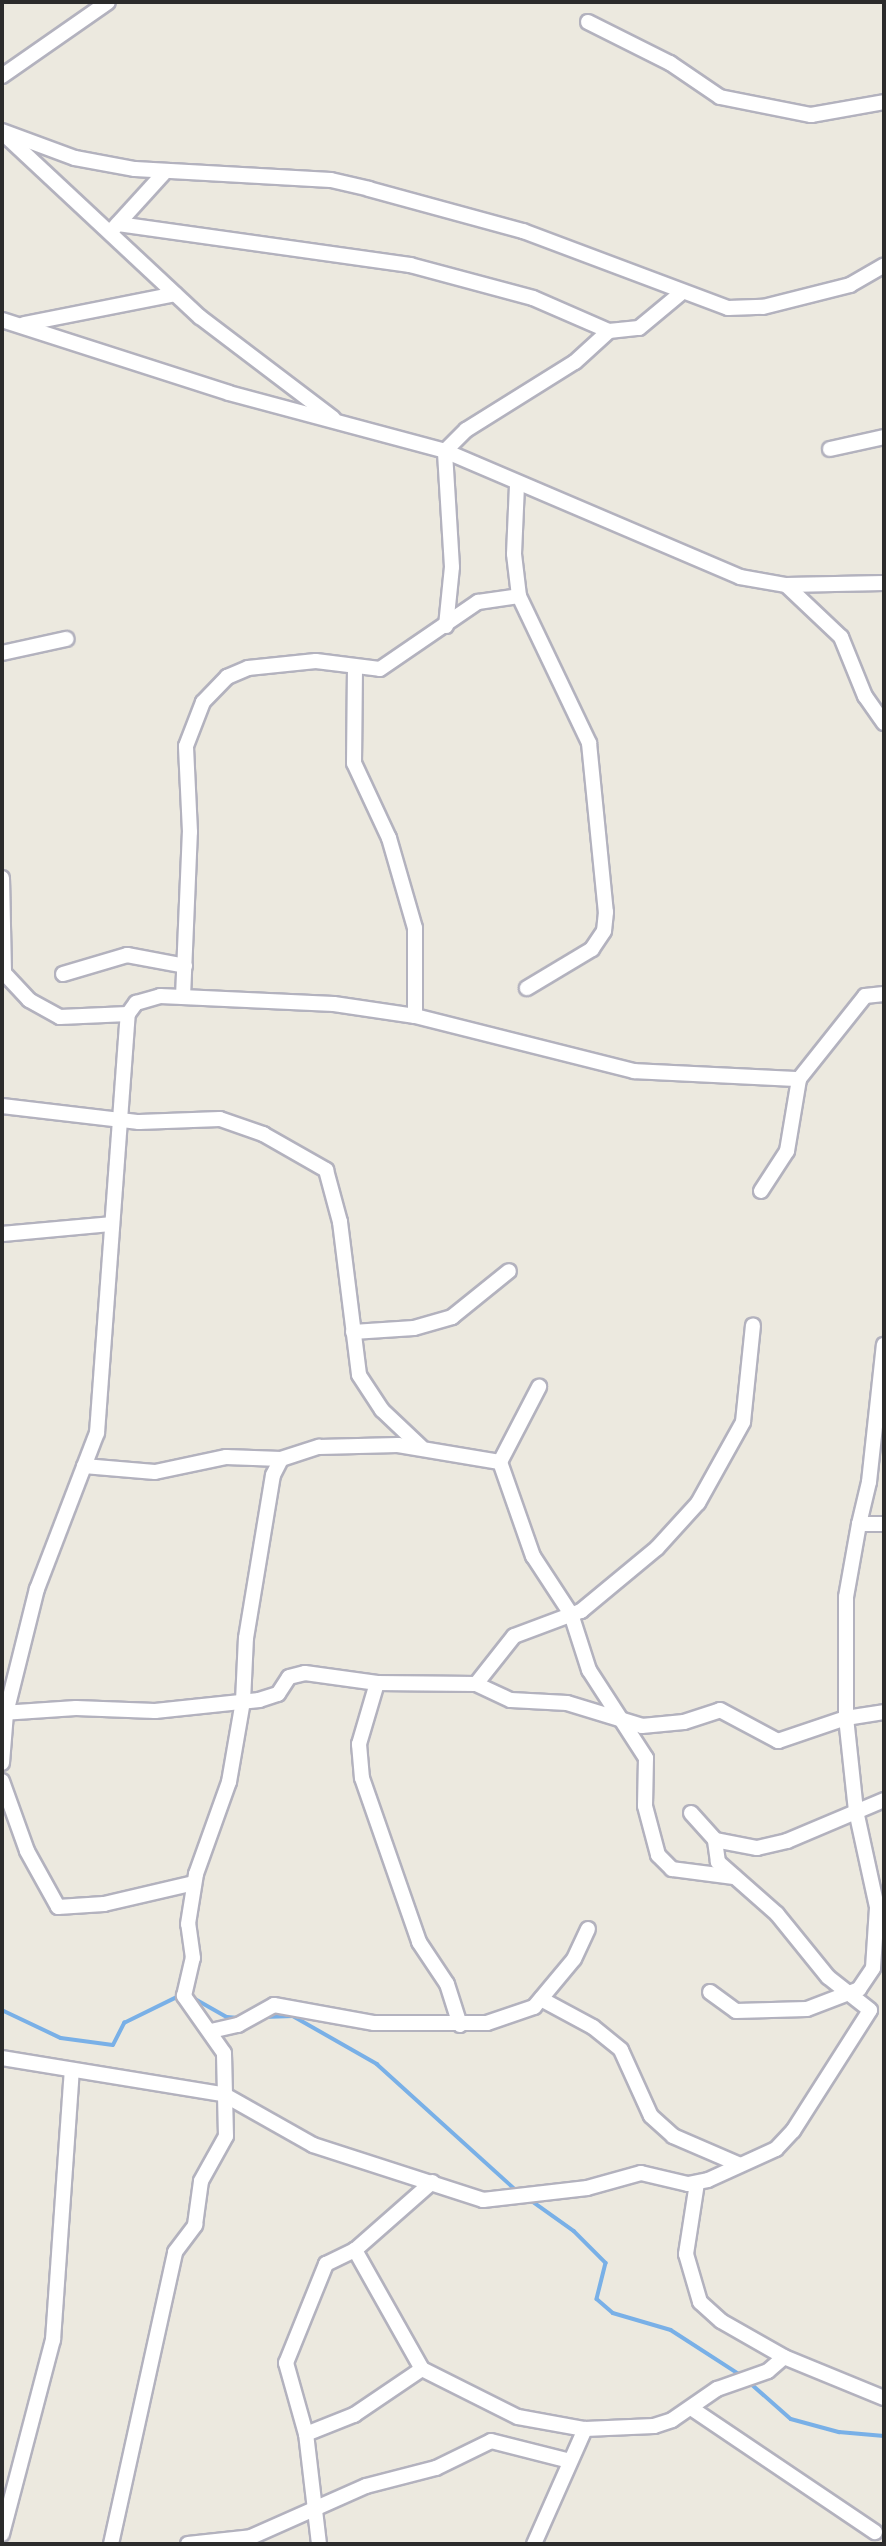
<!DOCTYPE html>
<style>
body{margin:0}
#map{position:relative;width:886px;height:2546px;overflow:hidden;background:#ece9df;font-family:Signika,sans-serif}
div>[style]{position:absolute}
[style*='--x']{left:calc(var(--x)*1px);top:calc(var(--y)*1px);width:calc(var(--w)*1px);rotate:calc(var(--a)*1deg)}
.stream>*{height:3.5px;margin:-1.75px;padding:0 1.75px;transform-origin:1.75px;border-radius:1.75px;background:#79b0e7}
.roads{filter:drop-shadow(2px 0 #b3b2be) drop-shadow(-2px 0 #b3b2be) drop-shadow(0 2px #b3b2be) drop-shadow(0 -2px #b3b2be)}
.street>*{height:14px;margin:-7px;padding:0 7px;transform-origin:7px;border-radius:7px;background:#fff}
span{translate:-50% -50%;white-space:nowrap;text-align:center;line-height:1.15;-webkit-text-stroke:5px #fff;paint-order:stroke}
.frame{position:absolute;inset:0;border:4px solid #2b2b2b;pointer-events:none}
</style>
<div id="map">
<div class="stream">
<i style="--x:190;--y:1996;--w:43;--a:29.6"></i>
<i style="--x:227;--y:2017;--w:12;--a:5"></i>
<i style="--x:2;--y:2010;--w:65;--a:25.4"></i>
<i style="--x:61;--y:2038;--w:52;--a:7.7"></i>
<i style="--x:113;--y:2045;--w:25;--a:-63"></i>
<i style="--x:124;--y:2023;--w:61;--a:-26.1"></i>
<i style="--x:264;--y:2017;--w:29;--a:-2"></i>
<i style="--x:293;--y:2016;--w:97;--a:29.7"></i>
<i style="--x:377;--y:2064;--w:189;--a:42.2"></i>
<i style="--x:529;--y:2199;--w:55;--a:35.4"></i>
<i style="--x:574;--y:2231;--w:45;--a:45"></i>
<i style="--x:606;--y:2263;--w:37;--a:104"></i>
<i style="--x:597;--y:2299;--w:21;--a:41"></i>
<i style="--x:613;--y:2313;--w:60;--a:16.3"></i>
<i style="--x:671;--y:2330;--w:85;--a:32.9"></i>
<i style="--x:748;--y:2381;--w:57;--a:41.5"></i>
<i style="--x:791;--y:2419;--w:50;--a:15.2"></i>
<i style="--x:839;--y:2432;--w:45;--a:5.1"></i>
</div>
<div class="roads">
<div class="street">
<i style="--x:588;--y:22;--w:92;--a:26.6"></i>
<i style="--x:670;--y:63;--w:60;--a:34.2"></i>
<i style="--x:720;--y:97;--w:93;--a:11.2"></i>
<i style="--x:811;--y:115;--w:74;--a:-10.1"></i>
<i style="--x:2;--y:76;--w:129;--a:-34.9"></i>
<i style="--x:2;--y:131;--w:78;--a:20.3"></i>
<i style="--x:75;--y:158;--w:61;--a:10.4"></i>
<i style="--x:135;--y:169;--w:196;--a:3.2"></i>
<i style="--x:331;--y:180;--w:39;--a:13"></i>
<i style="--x:369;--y:189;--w:160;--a:15.3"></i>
<i style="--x:523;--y:231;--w:219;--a:20.6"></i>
<i style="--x:728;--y:308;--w:35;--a:-2"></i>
<i style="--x:763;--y:307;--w:90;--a:-14.2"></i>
<i style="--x:850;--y:285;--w:39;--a:-30"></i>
<i style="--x:9;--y:139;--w:261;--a:43"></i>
<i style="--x:200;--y:317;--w:167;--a:37.2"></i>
<i style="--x:118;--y:224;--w:295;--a:8"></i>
<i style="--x:410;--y:265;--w:127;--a:15"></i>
<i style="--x:533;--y:298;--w:83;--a:23.5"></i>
<i style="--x:609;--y:331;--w:30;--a:-6"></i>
<i style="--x:639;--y:328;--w:53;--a:-39.7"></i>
<i style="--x:113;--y:229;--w:76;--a:-47.7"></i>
<i style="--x:2;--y:320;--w:238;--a:17.8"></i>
<i style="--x:229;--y:393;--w:224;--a:15"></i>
<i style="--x:445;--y:451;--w:321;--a:23.1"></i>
<i style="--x:740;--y:577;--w:47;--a:9.9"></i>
<i style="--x:786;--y:585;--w:98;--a:-1.2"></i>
<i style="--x:24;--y:324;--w:154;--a:-11.2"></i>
<i style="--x:830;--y:449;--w:55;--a:-12.5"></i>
<i style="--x:786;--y:585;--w:76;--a:43.4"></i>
<i style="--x:841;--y:637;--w:64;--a:67.9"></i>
<i style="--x:865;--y:696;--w:33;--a:55"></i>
<i style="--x:519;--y:596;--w:163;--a:64.5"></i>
<i style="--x:589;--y:743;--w:170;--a:84.3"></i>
<i style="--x:606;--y:912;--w:19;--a:96"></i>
<i style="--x:604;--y:931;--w:22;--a:124"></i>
<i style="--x:592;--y:949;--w:76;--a:149"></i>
<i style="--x:446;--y:626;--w:59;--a:-84.2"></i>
<i style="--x:452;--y:567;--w:116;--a:-93.5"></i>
<i style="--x:445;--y:451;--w:30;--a:-45"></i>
<i style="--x:466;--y:430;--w:128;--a:-32"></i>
<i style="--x:575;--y:362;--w:46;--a:-42.4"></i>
<i style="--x:2;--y:653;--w:66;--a:-12.3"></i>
<i style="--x:355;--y:668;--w:95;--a:90.6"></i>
<i style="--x:354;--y:763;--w:83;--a:65"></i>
<i style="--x:389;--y:838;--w:94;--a:73.9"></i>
<i style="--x:415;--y:928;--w:88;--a:90"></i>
<i style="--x:2;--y:878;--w:95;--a:88.8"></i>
<i style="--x:4;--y:973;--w:37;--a:47"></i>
<i style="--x:29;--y:1000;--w:35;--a:29"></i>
<i style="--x:60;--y:1017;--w:68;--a:-2.5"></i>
<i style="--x:128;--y:1014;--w:14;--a:-54"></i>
<i style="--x:136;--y:1003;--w:25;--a:-16"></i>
<i style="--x:160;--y:996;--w:174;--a:2.6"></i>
<i style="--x:334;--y:1004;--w:82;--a:8.4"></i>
<i style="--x:415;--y:1016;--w:226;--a:14.1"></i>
<i style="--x:634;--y:1071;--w:165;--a:2.8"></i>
<i style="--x:799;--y:1079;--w:106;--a:-51.5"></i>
<i style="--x:865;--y:996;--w:19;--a:-6"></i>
<i style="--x:63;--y:974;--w:67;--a:-16.5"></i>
<i style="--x:127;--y:955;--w:59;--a:10.7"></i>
<i style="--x:183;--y:997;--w:165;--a:-87.6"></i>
<i style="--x:190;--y:832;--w:86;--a:-92.7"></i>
<i style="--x:186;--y:746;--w:47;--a:-68.9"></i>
<i style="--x:203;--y:702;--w:35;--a:-46"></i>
<i style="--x:227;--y:677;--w:23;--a:-23"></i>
<i style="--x:248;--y:668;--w:68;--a:-5.9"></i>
<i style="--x:316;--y:661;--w:64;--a:7.1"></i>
<i style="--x:380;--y:669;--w:119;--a:-34.4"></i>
<i style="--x:478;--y:602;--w:41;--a:-8.3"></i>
<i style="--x:519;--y:596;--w:42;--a:-96.8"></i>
<i style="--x:514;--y:554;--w:69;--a:-87.5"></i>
<i style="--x:2;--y:1106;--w:138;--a:6.7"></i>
<i style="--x:139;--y:1122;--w:81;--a:-2.1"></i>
<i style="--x:220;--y:1119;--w:46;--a:19.2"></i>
<i style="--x:263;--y:1134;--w:73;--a:29.7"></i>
<i style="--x:326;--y:1170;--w:54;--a:74.9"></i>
<i style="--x:340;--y:1222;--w:154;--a:82.9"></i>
<i style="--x:359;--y:1375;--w:42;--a:56.7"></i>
<i style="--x:382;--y:1410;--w:54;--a:43.5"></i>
<i style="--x:761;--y:1191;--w:48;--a:-57"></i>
<i style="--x:787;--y:1151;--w:73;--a:-80.5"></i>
<i style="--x:2;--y:1234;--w:110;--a:-5.2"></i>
<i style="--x:353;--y:1332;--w:61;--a:-3.8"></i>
<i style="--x:414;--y:1328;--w:40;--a:-16"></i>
<i style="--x:452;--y:1317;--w:73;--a:-38.9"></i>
<i style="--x:500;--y:1462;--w:85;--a:-62.5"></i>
<i style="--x:84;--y:1466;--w:71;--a:4.8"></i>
<i style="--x:155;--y:1472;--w:73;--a:-11.9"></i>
<i style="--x:226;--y:1457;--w:55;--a:2.1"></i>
<i style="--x:859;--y:1524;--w:43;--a:-76.6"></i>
<i style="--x:869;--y:1482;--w:138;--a:-83.8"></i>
<i style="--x:377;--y:1683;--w:64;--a:106.4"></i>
<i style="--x:359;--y:1744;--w:34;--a:85"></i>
<i style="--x:362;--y:1778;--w:174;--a:70.8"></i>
<i style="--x:419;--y:1942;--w:50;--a:56.3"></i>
<i style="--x:447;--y:1984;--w:43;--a:72.4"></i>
<i style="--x:476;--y:1684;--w:61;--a:-51.6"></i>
<i style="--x:514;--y:1636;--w:72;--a:-20.5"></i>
<i style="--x:581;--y:1611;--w:99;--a:-39.7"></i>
<i style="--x:657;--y:1548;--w:61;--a:-47.7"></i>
<i style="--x:698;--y:1503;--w:93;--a:-60.9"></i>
<i style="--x:743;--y:1422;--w:97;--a:-84.1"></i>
<i style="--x:2;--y:1713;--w:74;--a:-3.9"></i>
<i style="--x:76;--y:1708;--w:79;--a:2.2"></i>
<i style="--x:155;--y:1711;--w:105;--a:-6"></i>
<i style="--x:259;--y:1700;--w:20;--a:-18"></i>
<i style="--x:278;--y:1694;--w:20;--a:-57"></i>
<i style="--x:289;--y:1677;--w:16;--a:-14"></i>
<i style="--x:305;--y:1673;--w:73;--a:7.9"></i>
<i style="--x:377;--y:1683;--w:99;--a:0.6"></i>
<i style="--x:476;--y:1684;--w:38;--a:25"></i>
<i style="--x:511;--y:1700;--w:56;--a:3.1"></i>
<i style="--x:567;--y:1703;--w:78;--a:17"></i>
<i style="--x:642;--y:1726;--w:42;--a:-5.4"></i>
<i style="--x:684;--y:1722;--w:38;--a:-18"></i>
<i style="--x:720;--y:1710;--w:66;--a:28.1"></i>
<i style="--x:778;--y:1741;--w:72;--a:-18.7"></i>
<i style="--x:846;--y:1718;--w:38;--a:-9"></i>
<i style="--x:2;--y:1763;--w:50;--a:-85.4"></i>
<i style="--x:6;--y:1713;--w:128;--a:-76"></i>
<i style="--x:37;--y:1589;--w:167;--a:-69"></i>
<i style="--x:97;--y:1433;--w:420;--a:-85.8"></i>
<i style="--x:2;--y:1781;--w:74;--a:70.3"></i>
<i style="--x:27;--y:1851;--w:64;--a:61"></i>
<i style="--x:58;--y:1907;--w:46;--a:-3.7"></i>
<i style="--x:104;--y:1904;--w:92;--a:-13.1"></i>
<i style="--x:691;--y:1813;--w:36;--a:48"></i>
<i style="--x:715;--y:1840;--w:43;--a:10.8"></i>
<i style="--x:757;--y:1848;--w:31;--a:-13"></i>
<i style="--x:787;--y:1841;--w:105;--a:-22.9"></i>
<i style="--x:710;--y:1992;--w:32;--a:36"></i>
<i style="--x:736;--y:2011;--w:71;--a:-1.6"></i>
<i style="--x:807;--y:2009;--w:56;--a:-21"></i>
<i style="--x:859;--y:1989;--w:25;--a:-56"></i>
<i style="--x:873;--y:1968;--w:61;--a:-86.2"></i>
<i style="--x:877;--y:1907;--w:98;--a:-102.3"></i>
<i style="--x:856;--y:1811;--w:94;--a:-96.1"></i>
<i style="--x:846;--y:1718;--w:121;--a:-90"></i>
<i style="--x:846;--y:1597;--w:74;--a:-79.9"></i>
<i style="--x:859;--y:1524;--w:25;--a:0"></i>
<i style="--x:541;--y:1999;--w:59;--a:28.3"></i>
<i style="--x:593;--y:2027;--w:36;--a:39"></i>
<i style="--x:621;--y:2050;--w:72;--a:65.6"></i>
<i style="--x:651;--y:2116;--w:30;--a:42"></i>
<i style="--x:673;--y:2136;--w:71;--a:23.3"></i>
<i style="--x:211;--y:2031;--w:28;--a:-13"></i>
<i style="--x:238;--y:2025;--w:41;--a:-29.1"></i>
<i style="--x:274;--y:2005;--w:102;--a:10.2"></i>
<i style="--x:374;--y:2023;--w:113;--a:0"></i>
<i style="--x:487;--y:2023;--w:50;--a:-18.8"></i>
<i style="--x:534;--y:2007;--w:62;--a:-50.2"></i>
<i style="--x:574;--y:1959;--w:33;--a:-65"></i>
<i style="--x:2;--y:2058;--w:224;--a:9.3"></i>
<i style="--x:223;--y:2094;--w:103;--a:29.5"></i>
<i style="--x:313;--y:2145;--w:179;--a:17.9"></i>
<i style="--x:483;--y:2200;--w:105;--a:-6.6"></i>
<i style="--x:587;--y:2188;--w:56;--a:-15.5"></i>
<i style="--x:641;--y:2173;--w:48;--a:13.2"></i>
<i style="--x:688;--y:2184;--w:20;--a:-11"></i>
<i style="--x:708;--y:2180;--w:75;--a:-24.5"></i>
<i style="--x:776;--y:2149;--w:25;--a:-47"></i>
<i style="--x:793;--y:2131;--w:143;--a:-57.5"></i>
<i style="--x:870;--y:2010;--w:53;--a:-141.8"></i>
<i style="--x:828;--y:1977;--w:81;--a:-129"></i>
<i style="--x:777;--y:1914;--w:79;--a:-138.6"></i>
<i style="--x:718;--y:1862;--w:22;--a:-98"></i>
<i style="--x:697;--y:2183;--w:72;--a:98.8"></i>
<i style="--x:686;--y:2254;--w:50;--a:73.7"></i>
<i style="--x:700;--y:2302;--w:28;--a:42"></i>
<i style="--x:721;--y:2321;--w:73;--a:29.7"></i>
<i style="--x:784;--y:2357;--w:108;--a:22.3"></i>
<i style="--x:422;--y:2369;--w:137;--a:-119.4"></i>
<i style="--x:355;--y:2250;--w:103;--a:-41.4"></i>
<i style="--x:691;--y:2408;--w:222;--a:34"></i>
<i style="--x:306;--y:2434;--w:52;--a:-21.6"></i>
<i style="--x:354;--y:2415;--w:82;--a:-34.1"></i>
<i style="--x:422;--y:2369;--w:107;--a:26.6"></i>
<i style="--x:518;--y:2417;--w:68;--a:10.2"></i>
<i style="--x:2;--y:2534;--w:201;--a:-75.3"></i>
<i style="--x:53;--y:2340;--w:270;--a:-86"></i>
<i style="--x:111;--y:2544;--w:299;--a:-77.6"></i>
<i style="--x:175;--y:2252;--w:34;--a:-53"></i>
<i style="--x:195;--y:2225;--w:44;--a:-82.2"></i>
<i style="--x:201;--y:2181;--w:51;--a:-60.9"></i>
<i style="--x:226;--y:2136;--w:83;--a:-91.4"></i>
<i style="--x:224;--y:2053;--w:70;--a:-125.1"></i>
<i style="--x:184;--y:1996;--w:39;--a:-77"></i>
<i style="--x:193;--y:1958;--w:34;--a:-98"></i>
<i style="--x:188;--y:1924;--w:51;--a:-80.9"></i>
<i style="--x:196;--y:1874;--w:98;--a:-70.3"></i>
<i style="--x:229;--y:1782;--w:82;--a:-80.2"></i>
<i style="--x:243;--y:1701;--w:63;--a:-87.3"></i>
<i style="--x:246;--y:1638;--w:165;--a:-80.6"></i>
<i style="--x:273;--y:1475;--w:18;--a:-63"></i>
<i style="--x:281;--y:1459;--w:40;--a:-18"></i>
<i style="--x:319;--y:1447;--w:79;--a:-1.5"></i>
<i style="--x:398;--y:1445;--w:103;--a:9.5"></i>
<i style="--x:500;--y:1462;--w:100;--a:70.7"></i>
<i style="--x:533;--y:1556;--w:69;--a:56.8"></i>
<i style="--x:571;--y:1614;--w:59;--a:72.2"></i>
<i style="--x:589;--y:1670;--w:105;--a:57.1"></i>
<i style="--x:646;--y:1758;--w:48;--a:91.2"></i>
<i style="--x:645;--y:1806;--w:51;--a:75.1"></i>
<i style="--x:658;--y:1855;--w:20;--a:45"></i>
<i style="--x:672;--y:1869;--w:63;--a:7.4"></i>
<i style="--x:188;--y:2544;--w:63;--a:-6.3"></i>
<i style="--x:251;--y:2537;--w:126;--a:-23.9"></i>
<i style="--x:366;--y:2486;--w:72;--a:-14.4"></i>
<i style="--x:436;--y:2468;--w:61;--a:-26.1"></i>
<i style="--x:491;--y:2441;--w:81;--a:14.2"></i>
<i style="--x:319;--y:2544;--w:111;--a:-96.7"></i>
<i style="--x:306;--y:2434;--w:74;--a:-105.7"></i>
<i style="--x:286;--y:2363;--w:107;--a:-68"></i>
<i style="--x:326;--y:2264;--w:32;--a:-26"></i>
<i style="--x:534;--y:2544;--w:126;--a:-66.1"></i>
<i style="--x:585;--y:2429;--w:69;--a:-2.5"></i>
<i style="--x:654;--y:2426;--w:19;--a:-18"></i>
<i style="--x:672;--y:2420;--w:55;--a:-34.6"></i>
<i style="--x:717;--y:2389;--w:54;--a:-19.4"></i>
<i style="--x:768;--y:2371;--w:21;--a:-41"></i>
</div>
</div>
<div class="frame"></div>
</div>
